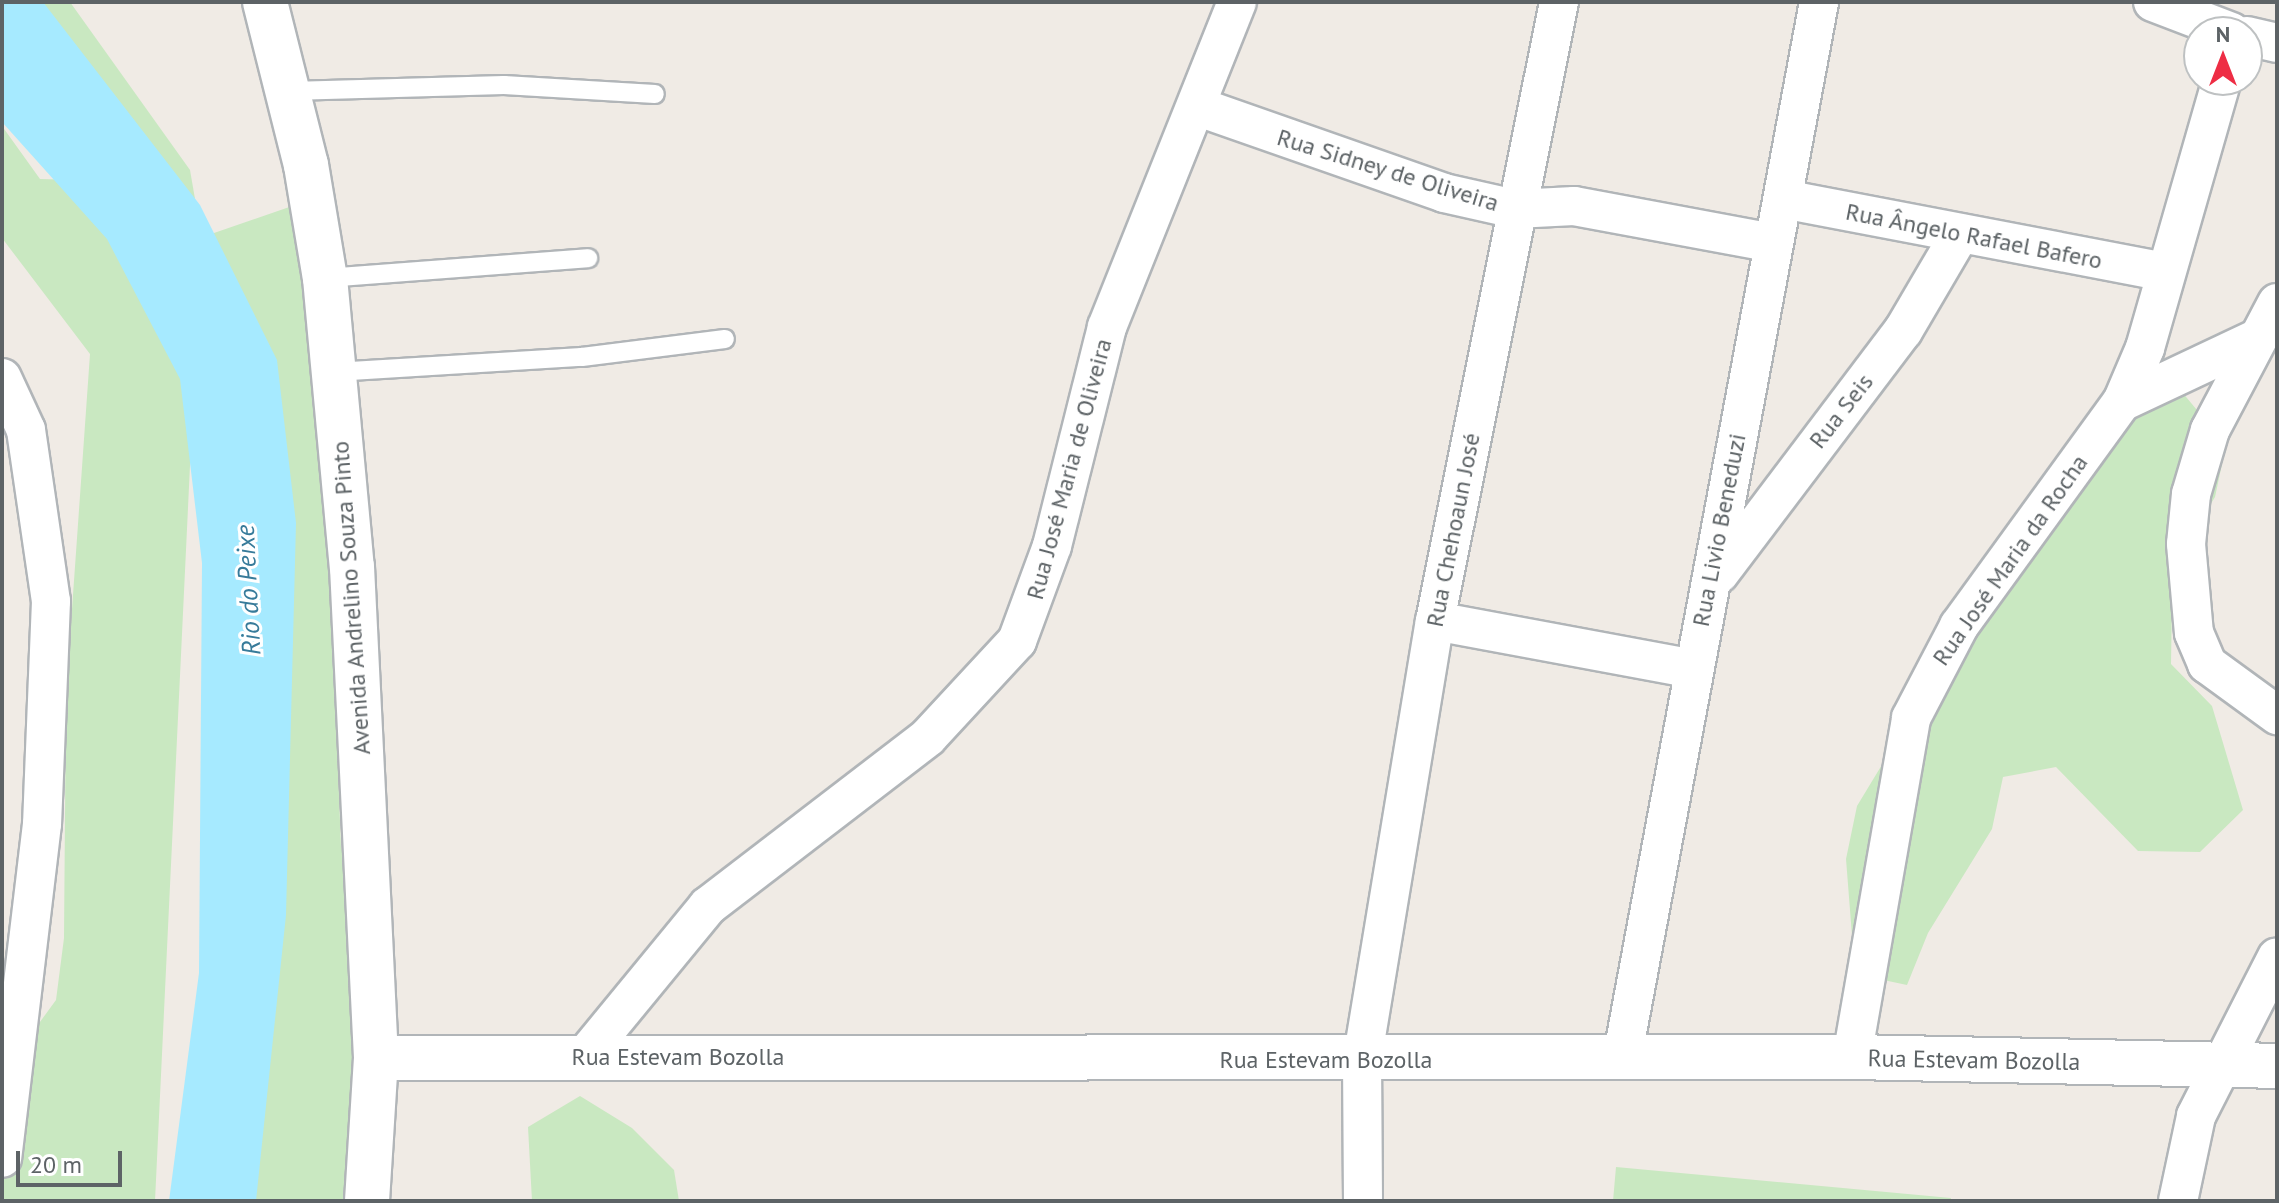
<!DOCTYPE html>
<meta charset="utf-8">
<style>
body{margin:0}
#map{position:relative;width:2279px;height:1203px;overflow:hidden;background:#f0ebe5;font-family:"PT Sans",sans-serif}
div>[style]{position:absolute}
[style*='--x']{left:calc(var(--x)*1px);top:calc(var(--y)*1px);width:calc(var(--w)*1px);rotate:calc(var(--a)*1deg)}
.green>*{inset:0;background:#c9e8c1}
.water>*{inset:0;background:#a6eaff}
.roads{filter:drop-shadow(2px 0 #b1b5b8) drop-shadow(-2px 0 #b1b5b8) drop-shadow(0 2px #b1b5b8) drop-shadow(0 -2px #b1b5b8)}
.lane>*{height:18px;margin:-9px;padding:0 9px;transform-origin:9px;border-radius:9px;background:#fff}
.street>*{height:38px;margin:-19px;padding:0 19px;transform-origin:19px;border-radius:19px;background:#fff}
.secondary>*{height:44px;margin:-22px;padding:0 22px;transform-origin:22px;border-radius:22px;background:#fff}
span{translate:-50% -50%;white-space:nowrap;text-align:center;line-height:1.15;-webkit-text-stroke:6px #fff;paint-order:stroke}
.street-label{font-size:24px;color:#5d6366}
.water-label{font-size:26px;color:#377b9a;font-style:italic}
.frame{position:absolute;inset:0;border:4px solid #5d6366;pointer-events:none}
.north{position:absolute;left:2183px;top:16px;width:80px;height:80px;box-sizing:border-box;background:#fff;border:2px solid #bec1c2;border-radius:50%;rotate:0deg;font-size:22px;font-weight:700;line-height:32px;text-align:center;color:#5d6366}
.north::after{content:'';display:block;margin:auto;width:28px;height:36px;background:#ee2d44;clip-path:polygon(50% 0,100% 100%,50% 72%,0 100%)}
.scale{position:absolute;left:16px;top:1151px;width:106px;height:36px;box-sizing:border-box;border:4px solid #5d6366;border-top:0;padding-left:10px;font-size:24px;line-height:28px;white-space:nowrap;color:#5d6366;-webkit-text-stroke:6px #fff;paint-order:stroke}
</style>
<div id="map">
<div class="green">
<i style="clip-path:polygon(2px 2px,70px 2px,190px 170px,199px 222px)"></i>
<i style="clip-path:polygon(2px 126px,40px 179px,78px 180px,195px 361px,155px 1201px,2px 1201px,2px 1074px,56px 1000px,64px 938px,66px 694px,90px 354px,2px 238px)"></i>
<i style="clip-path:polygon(298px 204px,319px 274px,341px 847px,353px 896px,365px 1042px,351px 1097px,343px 1201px,235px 1201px,214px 233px)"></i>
<i style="clip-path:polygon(2167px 374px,2226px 445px,2215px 497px,2183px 549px,2172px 601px,2171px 664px,2212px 706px,2243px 810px,2200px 852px,2138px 851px,2056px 767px,2003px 777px,1992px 829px,1928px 933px,1907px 985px,1855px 974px,1846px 859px,1857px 806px,2058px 474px)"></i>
<i style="clip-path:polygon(580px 1096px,632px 1128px,674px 1170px,679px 1201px,532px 1201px,528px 1127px)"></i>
<i style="clip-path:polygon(1616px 1167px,1951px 1198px,1950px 1201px,1613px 1201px)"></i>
</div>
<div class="water">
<i style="clip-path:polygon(2px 2px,43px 2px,200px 205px,277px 360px,296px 523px,286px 915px,256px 1201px,169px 1201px,199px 973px,202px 563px,180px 379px,107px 239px,2px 122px)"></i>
</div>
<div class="roads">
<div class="lane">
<i style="--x:290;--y:91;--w:214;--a:-1.6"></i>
<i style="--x:504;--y:85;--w:151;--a:3.4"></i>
<i style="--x:325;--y:278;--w:264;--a:-4.3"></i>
<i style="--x:334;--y:372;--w:248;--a:-3.5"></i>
<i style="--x:582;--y:357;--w:144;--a:-7.2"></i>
</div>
<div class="street">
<i style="--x:2153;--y:2;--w:84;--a:21"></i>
<i style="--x:2247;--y:36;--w:31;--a:13"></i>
<i style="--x:1196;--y:106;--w:263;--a:19.3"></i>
<i style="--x:1444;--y:193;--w:73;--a:12.7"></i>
<i style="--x:1515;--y:209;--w:59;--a:-2.9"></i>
<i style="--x:1574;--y:206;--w:202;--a:10.5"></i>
<i style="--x:1783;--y:199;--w:390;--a:10.8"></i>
<i style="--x:2277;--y:303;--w:144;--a:117.8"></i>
<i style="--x:2210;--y:430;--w:67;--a:106.5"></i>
<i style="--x:2191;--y:494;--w:50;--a:95.7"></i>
<i style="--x:2186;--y:544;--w:89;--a:84.9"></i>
<i style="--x:2194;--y:633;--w:34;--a:67"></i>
<i style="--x:2207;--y:664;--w:87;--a:36.1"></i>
<i style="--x:2;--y:378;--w:57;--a:65.2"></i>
<i style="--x:26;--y:430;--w:173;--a:81.7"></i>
<i style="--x:51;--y:601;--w:223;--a:92.3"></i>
<i style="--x:42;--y:824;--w:336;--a:96.8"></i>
<i style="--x:2122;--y:402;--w:150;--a:-25.2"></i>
<i style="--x:1719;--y:574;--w:305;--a:-52.9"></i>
<i style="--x:1903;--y:331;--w:113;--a:-59.6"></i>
<i style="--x:1435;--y:621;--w:258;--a:10.5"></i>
<i style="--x:584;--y:1057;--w:195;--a:-50.6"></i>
<i style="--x:708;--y:906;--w:277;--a:-37.5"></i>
<i style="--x:928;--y:737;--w:131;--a:-47.2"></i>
<i style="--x:1017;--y:641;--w:101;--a:-69.8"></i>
<i style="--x:1052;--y:546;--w:226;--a:-75.9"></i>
<i style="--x:1107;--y:327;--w:350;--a:-68.2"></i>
<i style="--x:1852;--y:1057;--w:344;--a:-80.1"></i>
<i style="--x:1911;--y:718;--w:104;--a:-62.4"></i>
<i style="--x:1959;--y:626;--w:277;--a:-54"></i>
<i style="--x:2122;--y:402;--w:59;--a:-66.9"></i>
<i style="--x:2145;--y:348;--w:279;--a:-74"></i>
<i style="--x:1622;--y:1059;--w:1075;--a:-79.44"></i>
<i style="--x:1363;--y:1201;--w:140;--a:-90.4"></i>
<i style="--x:1362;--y:1061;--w:446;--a:-80.6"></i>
<i style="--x:1435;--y:621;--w:631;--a:-78.67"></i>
<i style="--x:2178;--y:1201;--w:87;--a:-78"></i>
<i style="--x:2196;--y:1116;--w:178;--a:-63"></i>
</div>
<div class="secondary">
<i style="--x:265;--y:2;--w:168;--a:75.9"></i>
<i style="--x:306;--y:165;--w:115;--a:80.5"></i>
<i style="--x:325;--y:278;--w:290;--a:84.7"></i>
<i style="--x:352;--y:567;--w:492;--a:87.2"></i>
<i style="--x:376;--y:1058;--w:143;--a:93.6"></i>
<i style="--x:376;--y:1058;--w:1476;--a:-0.04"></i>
<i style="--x:1852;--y:1057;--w:425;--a:1.2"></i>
</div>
</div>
<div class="street-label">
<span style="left:1388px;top:170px;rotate:17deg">Rua Sidney de Oliveira</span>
<span style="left:1974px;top:236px;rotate:11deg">Rua Ângelo Rafael Bafero</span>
<span style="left:1841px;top:411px;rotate:-52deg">Rua Seis</span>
<span style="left:1069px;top:469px;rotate:-75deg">Rua José Maria de Oliveira</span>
<span style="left:1453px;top:530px;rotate:-79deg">Rua Chehoaun José</span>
<span style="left:1719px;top:530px;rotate:-79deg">Rua Livio Beneduzi</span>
<span style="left:2010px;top:560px;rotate:-55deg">Rua José Maria da Rocha</span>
<span style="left:351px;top:598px;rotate:-94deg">Avenida Andrelino Souza Pinto</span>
<span style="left:678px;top:1057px">Rua Estevam Bozolla</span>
<span style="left:1326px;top:1060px">Rua Estevam Bozolla</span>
<span style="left:1974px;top:1060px;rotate:1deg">Rua Estevam Bozolla</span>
</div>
<div class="water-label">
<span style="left:248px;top:590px;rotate:-93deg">Rio do Peixe</span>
</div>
<div class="frame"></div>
<div class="north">N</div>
<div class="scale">20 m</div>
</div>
